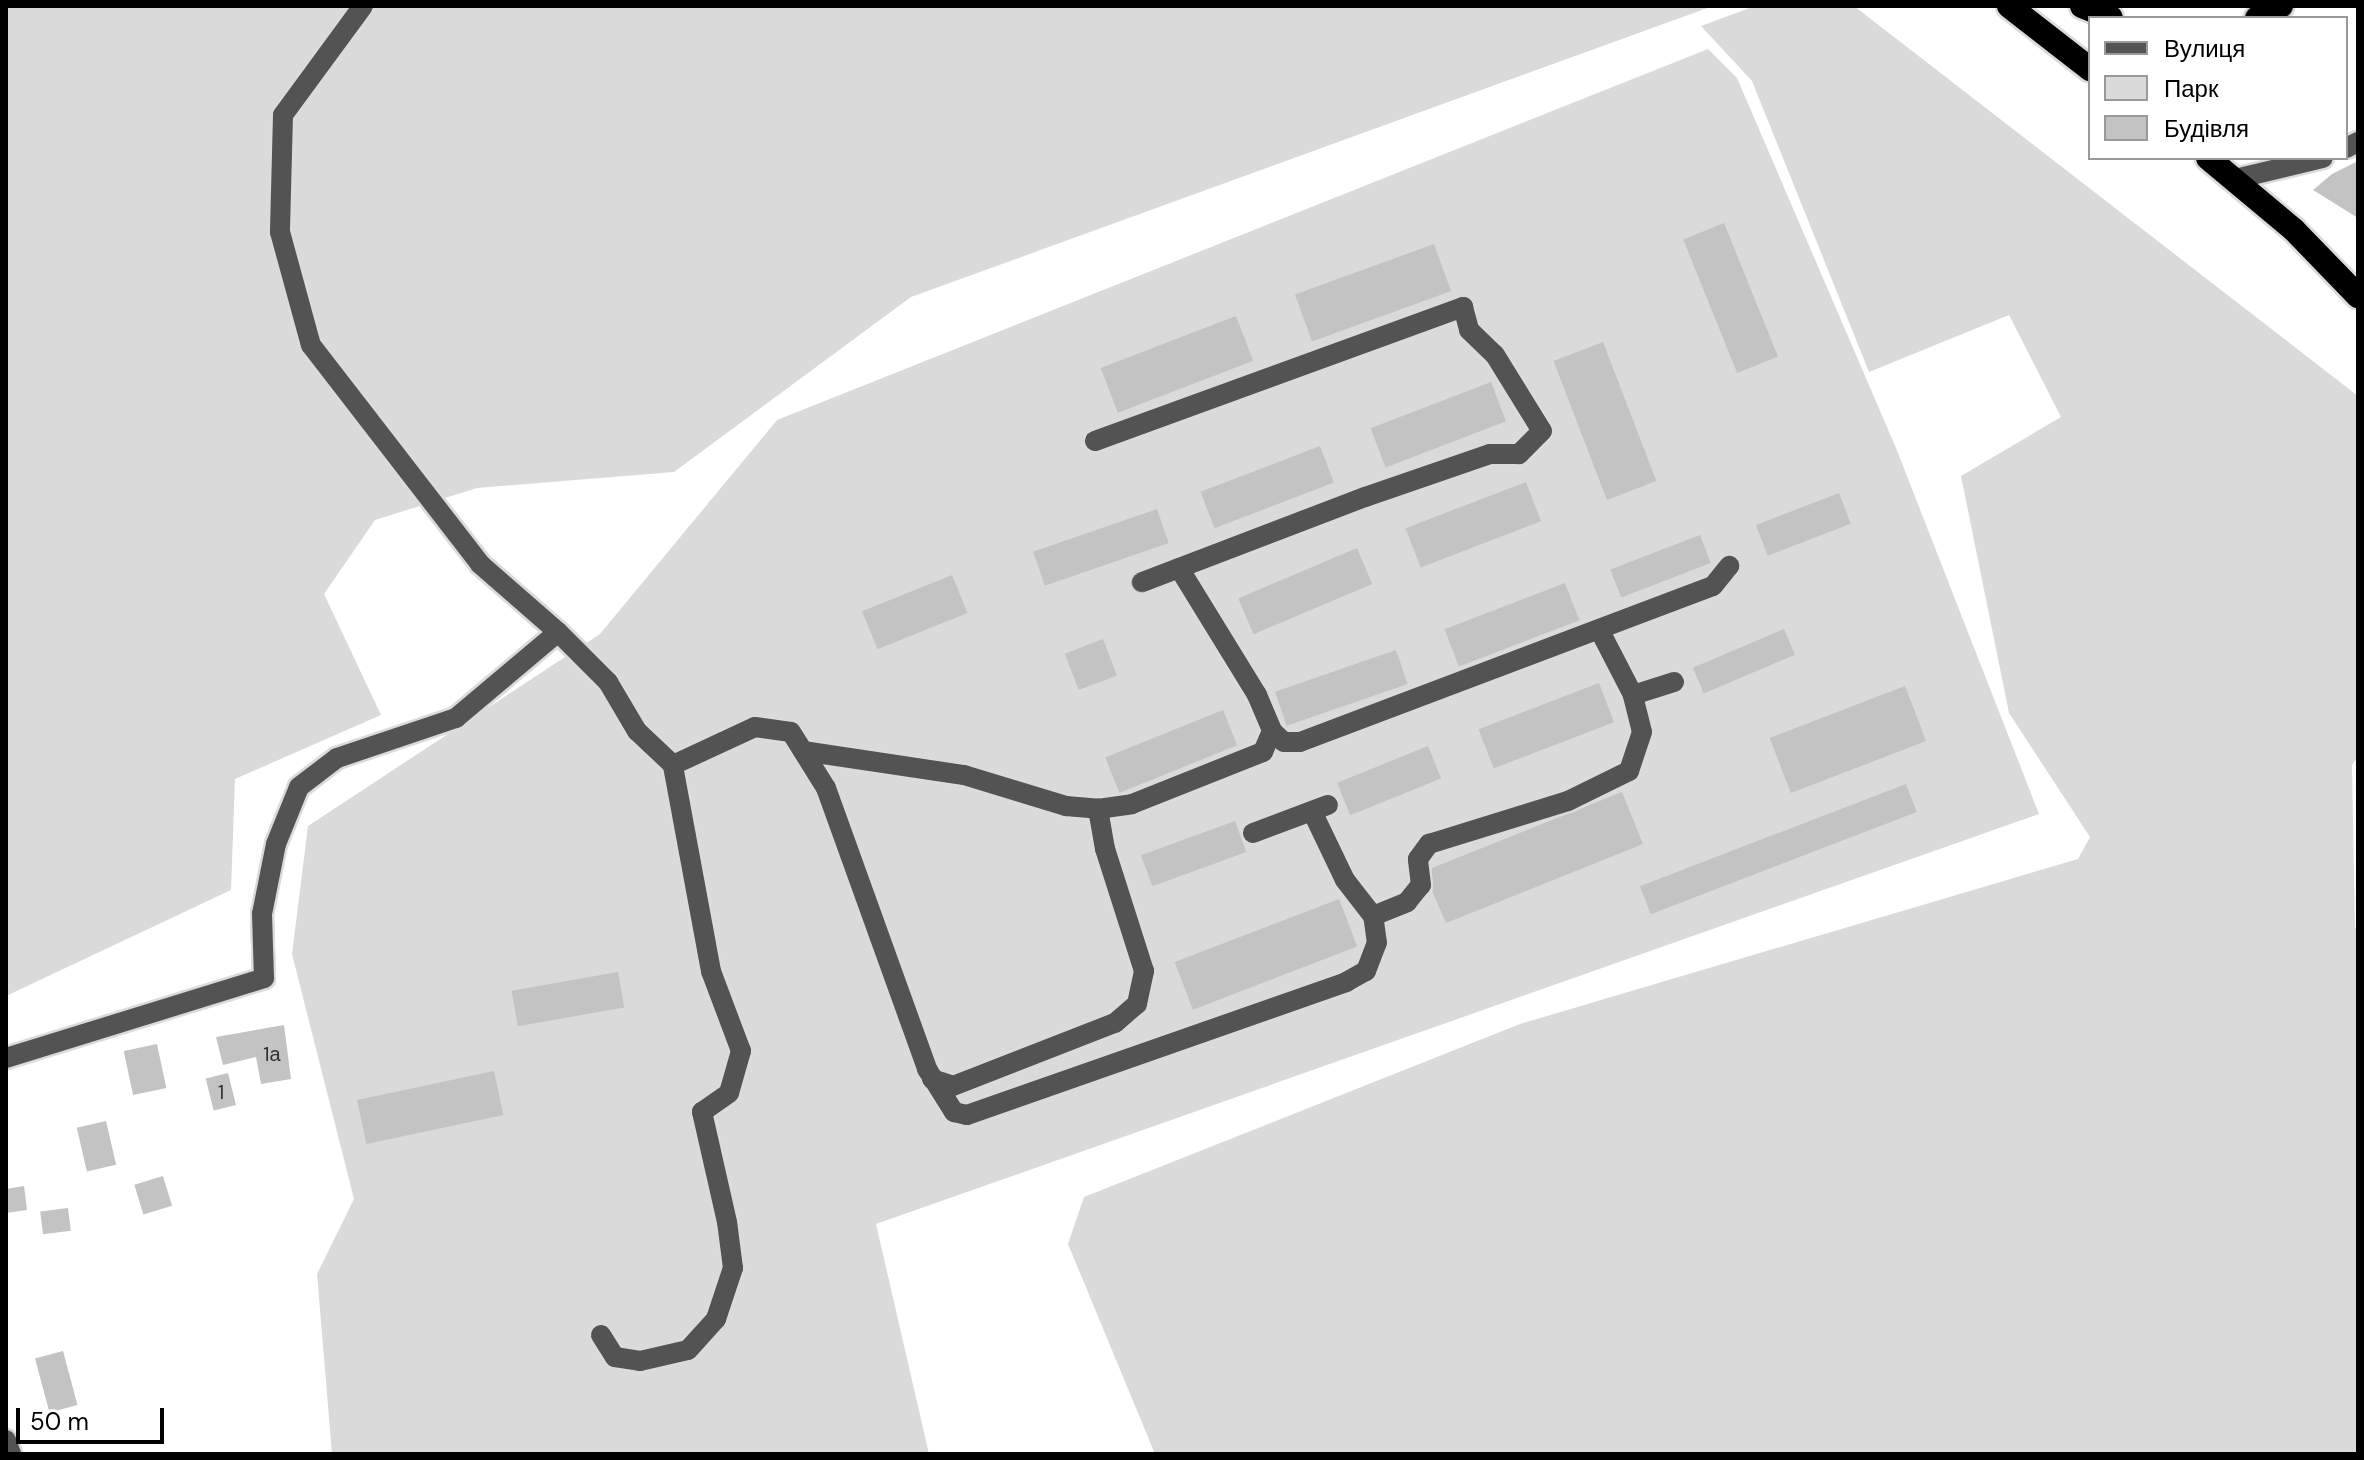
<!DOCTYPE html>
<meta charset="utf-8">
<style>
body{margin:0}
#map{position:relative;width:2364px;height:1460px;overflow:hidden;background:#fff;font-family:"DM Sans",sans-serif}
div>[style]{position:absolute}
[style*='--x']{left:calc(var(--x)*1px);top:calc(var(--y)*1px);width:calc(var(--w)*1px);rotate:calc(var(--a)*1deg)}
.green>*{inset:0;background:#dadada}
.building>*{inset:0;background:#c3c3c3;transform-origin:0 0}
.roads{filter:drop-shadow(2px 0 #dbdbdb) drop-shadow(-2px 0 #dbdbdb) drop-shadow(0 2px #dbdbdb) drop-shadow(0 -2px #dbdbdb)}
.minor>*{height:20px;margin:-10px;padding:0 10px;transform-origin:10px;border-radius:10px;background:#535353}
.highway>*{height:24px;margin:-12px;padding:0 12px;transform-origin:12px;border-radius:12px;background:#000}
span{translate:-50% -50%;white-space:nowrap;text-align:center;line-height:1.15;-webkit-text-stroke:7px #fff;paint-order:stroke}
.number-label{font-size:20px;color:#313131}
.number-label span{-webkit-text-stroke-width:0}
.frame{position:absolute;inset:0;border:8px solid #000;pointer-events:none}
.legend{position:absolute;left:2088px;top:16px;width:260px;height:144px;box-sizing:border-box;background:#fff;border:2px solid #999;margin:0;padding:10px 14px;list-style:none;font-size:24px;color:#000}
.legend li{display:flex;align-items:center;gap:16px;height:40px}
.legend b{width:40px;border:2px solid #999}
.scale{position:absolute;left:16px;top:1408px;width:148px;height:36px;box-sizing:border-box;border:4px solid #000;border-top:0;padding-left:10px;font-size:24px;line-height:28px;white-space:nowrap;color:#000;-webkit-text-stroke:6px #fff;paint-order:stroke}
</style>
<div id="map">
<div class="green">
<i style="clip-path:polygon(6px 6px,1713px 6px,911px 297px,674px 472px,477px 488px,375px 520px,324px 594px,381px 715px,235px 779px,231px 890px,6px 996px)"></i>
<i style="clip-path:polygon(1755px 6px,1854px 6px,2358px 396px,2358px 756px,2352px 765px,2355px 928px,2358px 929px,2358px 1454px,1155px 1454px,1068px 1244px,1084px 1197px,1520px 1024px,2078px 859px,2090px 837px,2009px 713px,1961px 476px,2061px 417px,2009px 315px,1869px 372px,1752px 81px,1701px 26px)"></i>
<i style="clip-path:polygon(1708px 49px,1737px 78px,1896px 448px,2039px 814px,876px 1224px,929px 1454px,332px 1454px,317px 1274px,354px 1199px,292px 954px,308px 826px,600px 634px,777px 420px)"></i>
</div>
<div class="building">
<i style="clip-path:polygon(2358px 161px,2358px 218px,2313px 190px,2332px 174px)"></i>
<i style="left:1724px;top:223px;width:144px;height:44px;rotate:68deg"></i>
<i style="left:1434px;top:244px;width:50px;height:148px;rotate:70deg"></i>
<i style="left:1236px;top:316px;width:48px;height:145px;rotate:69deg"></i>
<i style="left:1603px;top:342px;width:149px;height:53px;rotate:69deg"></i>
<i style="left:1491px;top:382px;width:42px;height:129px;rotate:69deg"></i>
<i style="left:1320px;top:446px;width:39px;height:128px;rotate:69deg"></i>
<i style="left:1526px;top:482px;width:42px;height:129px;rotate:69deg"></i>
<i style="left:1839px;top:493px;width:33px;height:89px;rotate:69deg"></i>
<i style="left:1157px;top:509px;width:36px;height:131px;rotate:71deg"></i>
<i style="left:1700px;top:535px;width:30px;height:96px;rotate:69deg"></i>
<i style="left:1357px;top:548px;width:39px;height:129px;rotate:67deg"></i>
<i style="left:952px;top:575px;width:41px;height:97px;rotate:68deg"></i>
<i style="left:1565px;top:583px;width:40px;height:129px;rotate:69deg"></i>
<i style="left:1784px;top:629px;width:28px;height:99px;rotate:67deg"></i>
<i style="left:1103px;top:639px;width:39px;height:41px;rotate:69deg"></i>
<i style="left:1396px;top:650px;width:36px;height:128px;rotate:71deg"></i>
<i style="left:1599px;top:683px;width:42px;height:129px;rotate:69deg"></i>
<i style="left:1905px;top:686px;width:59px;height:145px;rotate:69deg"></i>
<i style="left:1223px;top:710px;width:38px;height:127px;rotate:68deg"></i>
<i style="left:1428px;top:746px;width:35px;height:98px;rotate:68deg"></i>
<i style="left:1906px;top:784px;width:30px;height:285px;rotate:69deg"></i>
<i style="clip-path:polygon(1622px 792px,1643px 844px,1446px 923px,1432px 891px,1432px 868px)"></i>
<i style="left:1235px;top:821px;width:33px;height:100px;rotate:70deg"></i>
<i style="left:1339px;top:899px;width:51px;height:176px;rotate:69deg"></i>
<i style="left:618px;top:972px;width:36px;height:108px;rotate:80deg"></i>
<i style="clip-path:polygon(284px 1025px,291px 1079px,261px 1084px,256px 1057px,223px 1065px,216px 1037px)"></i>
<i style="left:157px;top:1044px;width:45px;height:34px;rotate:78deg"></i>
<i style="left:494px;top:1071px;width:45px;height:140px;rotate:78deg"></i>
<i style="left:228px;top:1073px;width:33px;height:23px;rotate:76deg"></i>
<i style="left:106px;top:1121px;width:45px;height:30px;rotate:77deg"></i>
<i style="left:163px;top:1176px;width:31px;height:30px;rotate:73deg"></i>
<i style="clip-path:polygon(24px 1186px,27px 1210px,6px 1213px,6px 1189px)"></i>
<i style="left:68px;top:1208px;width:23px;height:28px;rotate:83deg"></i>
<i style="left:63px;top:1351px;width:56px;height:29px;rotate:75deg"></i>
</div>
<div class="roads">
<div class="minor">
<i style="--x:363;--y:6;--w:135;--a:126.3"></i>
<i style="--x:283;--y:115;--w:117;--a:91.5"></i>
<i style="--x:280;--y:232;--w:117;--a:74.7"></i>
<i style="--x:311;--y:345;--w:277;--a:52.3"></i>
<i style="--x:480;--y:564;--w:103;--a:41.1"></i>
<i style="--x:558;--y:632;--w:71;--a:45"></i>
<i style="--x:608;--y:682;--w:57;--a:59.4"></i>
<i style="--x:637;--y:731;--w:50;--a:43.4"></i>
<i style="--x:673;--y:765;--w:90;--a:-24.9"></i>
<i style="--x:755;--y:727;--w:36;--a:8"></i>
<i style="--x:791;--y:732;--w:66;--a:58"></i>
<i style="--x:826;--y:788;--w:299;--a:70.2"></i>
<i style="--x:927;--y:1069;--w:51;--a:57.9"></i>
<i style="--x:954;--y:1112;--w:13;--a:13"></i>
<i style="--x:967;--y:1115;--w:402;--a:-19.3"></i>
<i style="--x:1346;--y:982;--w:23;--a:-29"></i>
<i style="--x:1366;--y:971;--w:30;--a:-69"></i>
<i style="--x:1377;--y:943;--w:27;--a:-98"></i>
<i style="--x:1373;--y:916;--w:46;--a:-127.9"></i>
<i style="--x:1345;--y:880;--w:76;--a:-115.6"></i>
<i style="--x:2346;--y:148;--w:13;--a:-27"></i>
<i style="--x:2235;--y:179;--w:90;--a:-13.4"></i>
<i style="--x:1095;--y:441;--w:392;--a:-20"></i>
<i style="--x:1463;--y:307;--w:24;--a:75"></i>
<i style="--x:1469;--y:330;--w:36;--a:44"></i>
<i style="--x:1495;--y:355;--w:89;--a:58.3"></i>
<i style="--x:1542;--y:431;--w:33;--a:135"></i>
<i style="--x:1519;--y:454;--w:29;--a:180"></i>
<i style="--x:1490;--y:454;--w:132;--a:161"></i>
<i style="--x:1365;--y:497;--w:239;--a:159.1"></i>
<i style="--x:1179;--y:568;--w:149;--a:58.4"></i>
<i style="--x:1257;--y:695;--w:39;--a:67"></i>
<i style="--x:1272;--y:731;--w:16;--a:43"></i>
<i style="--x:1284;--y:742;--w:16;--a:0"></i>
<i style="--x:1300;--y:742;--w:441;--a:-20.7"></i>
<i style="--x:1713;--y:586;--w:26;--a:-51"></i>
<i style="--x:1633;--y:695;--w:43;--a:-17.6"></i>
<i style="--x:803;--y:751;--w:163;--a:8.5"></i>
<i style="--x:964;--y:775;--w:107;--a:16.9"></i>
<i style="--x:1066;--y:806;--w:32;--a:5"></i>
<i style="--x:1098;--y:809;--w:34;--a:-8"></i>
<i style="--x:1132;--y:804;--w:141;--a:-21.7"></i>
<i style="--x:1263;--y:752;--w:23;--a:-67"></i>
<i style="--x:1253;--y:833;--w:80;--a:-20.5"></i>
<i style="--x:1373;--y:916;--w:37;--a:-22"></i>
<i style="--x:1407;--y:902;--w:22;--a:-51"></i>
<i style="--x:1421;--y:885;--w:26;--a:-97"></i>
<i style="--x:1418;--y:859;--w:19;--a:-54"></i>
<i style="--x:1429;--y:844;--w:145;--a:-17.2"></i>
<i style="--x:1568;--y:801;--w:68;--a:-26.2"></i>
<i style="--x:1629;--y:771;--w:41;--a:-71.6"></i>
<i style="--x:1642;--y:732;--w:38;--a:-104"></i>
<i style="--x:1633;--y:695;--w:74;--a:-117.3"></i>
<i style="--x:6;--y:1058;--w:270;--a:-17.2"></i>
<i style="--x:264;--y:978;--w:64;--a:-91.8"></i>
<i style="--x:262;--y:914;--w:71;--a:-78.7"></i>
<i style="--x:276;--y:844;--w:61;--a:-68"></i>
<i style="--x:299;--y:787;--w:48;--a:-37.3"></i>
<i style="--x:337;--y:758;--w:126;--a:-18.6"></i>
<i style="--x:456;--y:718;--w:133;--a:-40.1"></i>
<i style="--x:932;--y:1079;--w:22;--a:18"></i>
<i style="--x:953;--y:1086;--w:174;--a:-21.3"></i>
<i style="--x:1115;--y:1023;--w:29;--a:-41"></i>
<i style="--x:1137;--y:1004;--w:34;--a:-78"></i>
<i style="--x:1144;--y:971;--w:128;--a:-107.7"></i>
<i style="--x:1105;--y:849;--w:41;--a:-99.9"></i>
<i style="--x:601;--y:1335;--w:26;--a:58"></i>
<i style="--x:615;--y:1357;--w:25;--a:9"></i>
<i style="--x:640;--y:1361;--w:49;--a:-12.9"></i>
<i style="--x:688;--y:1350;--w:42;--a:-47.9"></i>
<i style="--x:716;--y:1319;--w:54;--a:-71.6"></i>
<i style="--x:733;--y:1268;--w:46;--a:-97.4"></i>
<i style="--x:727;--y:1222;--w:113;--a:-102.8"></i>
<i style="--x:702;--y:1112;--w:33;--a:-35"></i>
<i style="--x:729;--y:1093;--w:44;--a:-74.1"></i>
<i style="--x:741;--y:1051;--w:85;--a:-110.6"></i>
<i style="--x:711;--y:971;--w:209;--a:-100.5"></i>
<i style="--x:6;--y:1440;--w:15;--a:70"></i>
</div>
<div class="highway">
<i style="--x:2009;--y:6;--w:103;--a:37.9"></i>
<i style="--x:2082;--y:6;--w:31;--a:22"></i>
<i style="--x:2257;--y:18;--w:27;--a:-27"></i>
<i style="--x:2208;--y:158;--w:112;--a:39.9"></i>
<i style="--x:2294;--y:230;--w:92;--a:45.9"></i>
</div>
</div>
<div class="number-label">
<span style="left:272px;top:1054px">1а</span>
<span style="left:221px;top:1092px">1</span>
</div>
<div class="frame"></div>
<ul class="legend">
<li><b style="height:10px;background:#535353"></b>Вулиця</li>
<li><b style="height:22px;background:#dadada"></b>Парк</li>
<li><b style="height:22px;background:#c3c3c3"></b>Будівля</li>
</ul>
<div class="scale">50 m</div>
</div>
